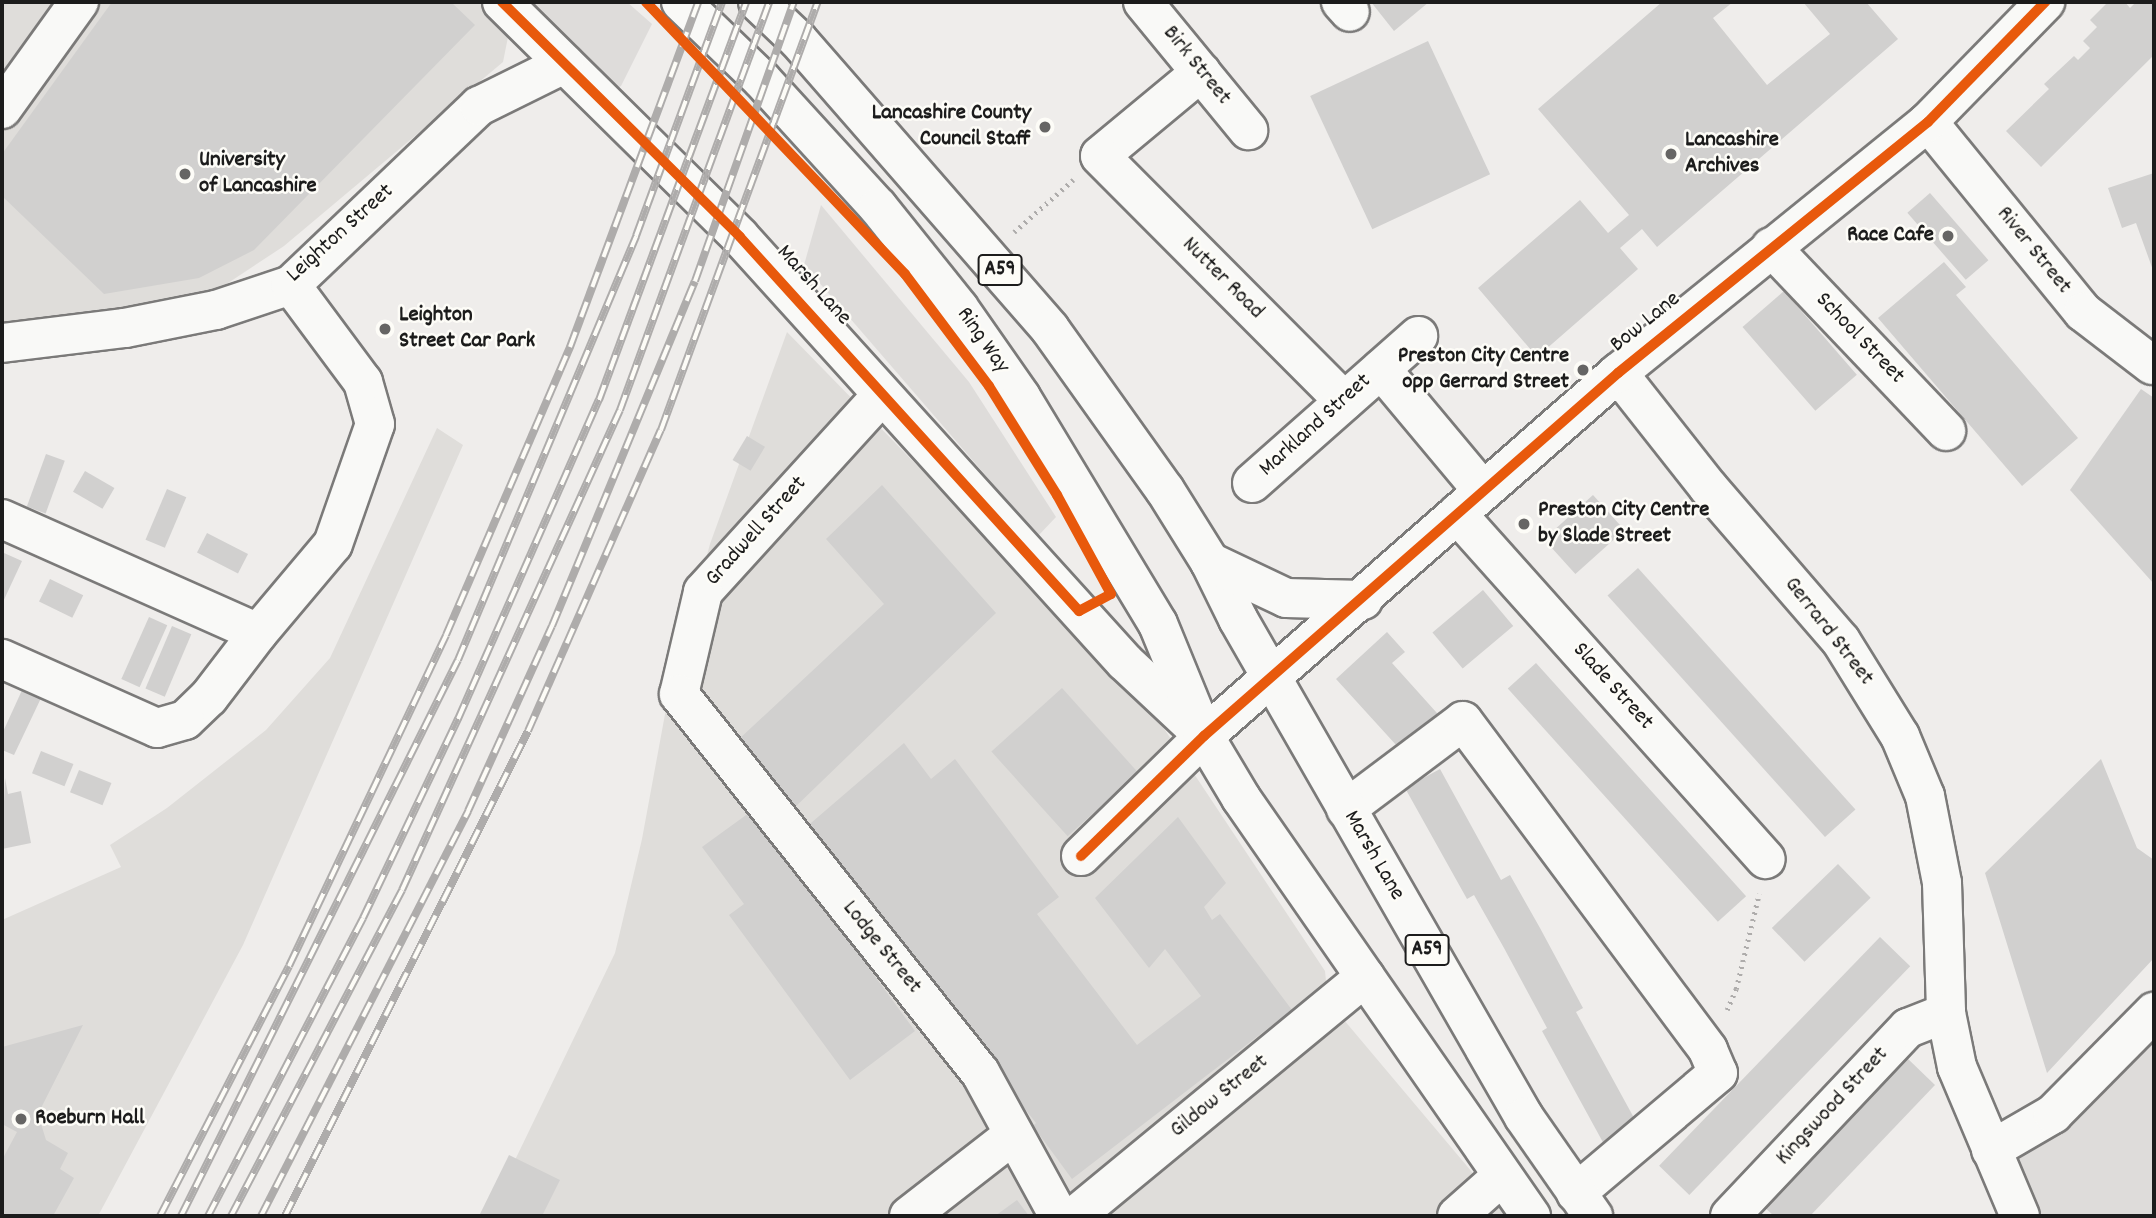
<!DOCTYPE html>
<style>
body{margin:0}
#map{position:relative;width:2156px;height:1218px;overflow:hidden;background:#efedeb;font-family:Dekko,sans-serif}
div>[style]{position:absolute}
[style*='--x']{left:calc(var(--x)*1px);top:calc(var(--y)*1px);width:calc(var(--w)*1px);rotate:calc(var(--a)*1deg)}
.built>*{inset:0;background:#dfddda}
.green>*{inset:0;background:#dedcda}
.building>*{inset:0;background:#d1d0cf;transform-origin:0 0}
.path>*{height:4.5px;margin-top:-2.25px;transform-origin:0;background:repeating-linear-gradient(90deg,#aeacab 0 2px,transparent 0 7px)}
.roads{filter:drop-shadow(2px 0 #7b7a79) drop-shadow(-2px 0 #7b7a79) drop-shadow(0 2px #7b7a79) drop-shadow(0 -2px #7b7a79)}
.minor>*{height:38px;margin:-19px;padding:0 19px;transform-origin:19px;border-radius:19px;background:#f9f9f7}
.highway>*{height:38px;margin:-19px;padding:0 19px;transform-origin:19px;border-radius:19px;background:#f9f9f7}
.rail>*{height:8px;margin-top:-4px;transform-origin:0;background:repeating-linear-gradient(90deg,#fdfcf7 0 16px,#aeacab 0 32px);box-sizing:border-box;border-block:2px solid #aeacab}
.cycleway>*{height:10px;margin:-5px;padding:0 5px;transform-origin:5px;border-radius:5px;background:#e8590c}
.dots>*{width:19px;height:19px;translate:-50% -50%;box-sizing:border-box;border:4px solid #fdfcf7;border-radius:50%}
span{translate:-50% -50%;white-space:nowrap;text-align:center;line-height:1.15;-webkit-text-stroke:5px #fdfcf7;paint-order:stroke}
.shield-label span{padding:2px 5px;background:#fdfcf7;border:2px solid;border-radius:5px;-webkit-text-stroke-width:0}
.shield-label{font-size:21px;color:#1c1c1c;font-weight:700}
.street-label{font-size:23px;color:#1c1c1c}
.poi-label{font-size:23px;color:#1c1c1c;font-weight:700}
.right{translate:-100% -50%;text-align:right}
.left{translate:0 -50%;text-align:left}
.frame{position:absolute;inset:0;border:4px solid #1c1c1c;pointer-events:none}
</style>
<div id="map">
<div class="built">
<i style="clip-path:polygon(2px 2px,482px 2px,510px 27px,503px 62px,284px 246px,210px 295px,2px 329px)"></i>
<i style="clip-path:polygon(787px 332px,1143px 697px,1325px 971px,1328px 1001px,1509px 1216px,488px 1216px,615px 953px,642px 839px,668px 698px,710px 544px)"></i>
<i style="clip-path:polygon(437px 428px,463px 445px,243px 945px,98px 1216px,2px 1216px,2px 920px,121px 867px,110px 845px,167px 808px,266px 730px,330px 658px)"></i>
</div>
<div class="green">
<i style="clip-path:polygon(510px 2px,627px 2px,652px 24px,621px 86px,599px 99px)"></i>
<i style="clip-path:polygon(821px 205px,969px 382px,1056px 517px,1038px 536px,804px 265px)"></i>
<i style="clip-path:polygon(2154px 1022px,2154px 1216px,2028px 1216px,2001px 1155px)"></i>
</div>
<div class="building">
<i style="clip-path:polygon(112px 2px,451px 2px,475px 25px,254px 250px,199px 278px,104px 294px,2px 196px,2px 154px)"></i>
<i style="clip-path:polygon(1371px 2px,1429px 2px,1394px 31px)"></i>
<i style="clip-path:polygon(1662px 2px,1733px 2px,1713px 18px,1767px 85px,1830px 34px,1803px 2px,1866px 2px,1898px 39px,1657px 247px,1642px 229px,1620px 248px,1638px 269px,1537px 357px,1478px 288px,1580px 200px,1608px 233px,1629px 215px,1538px 109px)"></i>
<i style="clip-path:polygon(2108px 2px,2125px 2px,2130px 8px,2136px 2px,2154px 2px,2154px 55px,2041px 167px,2006px 131px,2049px 89px,2044px 84px,2074px 56px,2078px 60px,2090px 48px,2083px 41px,2097px 27px,2090px 20px)"></i>
<i style="left:1428px;top:41px;width:147px;height:130px;rotate:65deg"></i>
<i style="clip-path:polygon(2154px 173px,2154px 273px,2136px 223px,2122px 228px,2108px 188px)"></i>
<i style="left:1930px;top:193px;width:89px;height:30px;rotate:49deg"></i>
<i style="clip-path:polygon(1944px 262px,1966px 287px,1956px 295px,2078px 438px,2022px 486px,1878px 318px)"></i>
<i style="left:1784px;top:291px;width:111px;height:55px;rotate:49deg"></i>
<i style="clip-path:polygon(2141px 389px,2154px 398px,2154px 584px,2070px 490px)"></i>
<i style="left:747px;top:436px;width:21px;height:28px;rotate:31deg"></i>
<i style="left:46px;top:454px;width:20px;height:56px;rotate:20deg"></i>
<i style="left:85px;top:471px;width:34px;height:24px;rotate:30deg"></i>
<i style="clip-path:polygon(882px 485px,996px 613px,790px 812px,738px 740px,884px 604px,826px 539px)"></i>
<i style="left:167px;top:489px;width:21px;height:55px;rotate:23deg"></i>
<i style="left:1593px;top:495px;width:47px;height:66px;rotate:48deg"></i>
<i style="left:207px;top:533px;width:46px;height:22px;rotate:27deg"></i>
<i style="clip-path:polygon(4px 553px,22px 561px,2px 604px,2px 557px)"></i>
<i style="left:1638px;top:568px;width:325px;height:41px;rotate:48deg"></i>
<i style="left:50px;top:579px;width:37px;height:25px;rotate:26deg"></i>
<i style="left:1483px;top:590px;width:47px;height:66px;rotate:50deg"></i>
<i style="left:149px;top:617px;width:20px;height:68px;rotate:24deg"></i>
<i style="left:172px;top:626px;width:21px;height:68px;rotate:23deg"></i>
<i style="clip-path:polygon(1387px 632px,1405px 652px,1392px 663px,1445px 722px,1407px 757px,1336px 679px)"></i>
<i style="left:1536px;top:663px;width:314px;height:38px;rotate:48deg"></i>
<i style="clip-path:polygon(23px 688px,42px 696px,14px 755px,2px 750px,2px 734px)"></i>
<i style="left:1062px;top:688px;width:114px;height:95px;rotate:48deg"></i>
<i style="clip-path:polygon(904px 743px,931px 779px,955px 759px,1059px 897px,1037px 914px,1137px 1045px,1201px 996px,1165px 949px,1149px 968px,1095px 898px,1178px 817px,1226px 883px,1204px 907px,1212px 920px,1220px 914px,1292px 1010px,1072px 1179px,1033px 1126px,1036px 1123px,804px 829px)"></i>
<i style="left:41px;top:751px;width:35px;height:24px;rotate:22deg"></i>
<i style="clip-path:polygon(2101px 759px,2137px 848px,2154px 860px,2154px 958px,2047px 1073px,1985px 873px)"></i>
<i style="clip-path:polygon(1440px 769px,1501px 880px,1510px 875px,1540px 928px,1583px 1008px,1576px 1012px,1639px 1127px,1605px 1146px,1542px 1031px,1547px 1028px,1504px 948px,1474px 895px,1467px 899px,1405px 788px)"></i>
<i style="left:79px;top:770px;width:35px;height:24px;rotate:22deg"></i>
<i style="clip-path:polygon(5px 778px,8px 794px,21px 791px,31px 843px,2px 849px)"></i>
<i style="clip-path:polygon(753px 810px,915px 1031px,850px 1080px,729px 915px,744px 904px,702px 847px)"></i>
<i style="left:1838px;top:864px;width:47px;height:92px;rotate:46deg"></i>
<i style="left:1880px;top:937px;width:42px;height:318px;rotate:44deg"></i>
<i style="clip-path:polygon(83px 1025px,38px 1114px,46px 1140px,68px 1153px,60px 1169px,74px 1178px,53px 1216px,2px 1216px,2px 1160px,17px 1132px,2px 1124px,2px 1047px)"></i>
<i style="clip-path:polygon(1906px 1057px,1935px 1085px,1810px 1216px,1774px 1216px,1763px 1206px)"></i>
<i style="clip-path:polygon(509px 1155px,560px 1180px,542px 1216px,479px 1216px)"></i>
<i style="clip-path:polygon(1017px 1200px,1029px 1216px,995px 1216px)"></i>
</div>
<div class="path">
<i style="--x:1014;--y:232;--w:79;--a:-41.4"></i>
<i style="--x:1727;--y:1010;--w:23;--a:-67"></i>
<i style="--x:1736;--y:989;--w:98;--a:-76.4"></i>
</div>
<div class="roads">
<div class="minor">
<i style="--x:502;--y:2;--w:334;--a:44.6"></i>
<i style="--x:740;--y:237;--w:573;--a:47.83"></i>
<i style="--x:1125;--y:662;--w:108;--a:43.1"></i>
<i style="--x:1143;--y:2;--w:166;--a:50.6"></i>
<i style="--x:1341;--y:2;--w:13;--a:48"></i>
<i style="--x:1201;--y:72;--w:131;--a:140.3"></i>
<i style="--x:1100;--y:156;--w:346;--a:45.1"></i>
<i style="--x:2;--y:109;--w:132;--a:-54.3"></i>
<i style="--x:1928;--y:122;--w:245;--a:50.8"></i>
<i style="--x:2083;--y:312;--w:87;--a:37.5"></i>
<i style="--x:1771;--y:247;--w:254;--a:46.4"></i>
<i style="--x:2;--y:343;--w:124;--a:-7"></i>
<i style="--x:125;--y:328;--w:93;--a:-11.2"></i>
<i style="--x:216;--y:310;--w:79;--a:-18.4"></i>
<i style="--x:291;--y:285;--w:260;--a:-43.6"></i>
<i style="--x:479;--y:106;--w:95;--a:-26.3"></i>
<i style="--x:1381;--y:369;--w:159;--a:50.1"></i>
<i style="--x:1618;--y:373;--w:145;--a:51.7"></i>
<i style="--x:1708;--y:487;--w:203;--a:49.2"></i>
<i style="--x:1841;--y:641;--w:112;--a:58.2"></i>
<i style="--x:1900;--y:736;--w:65;--a:67.4"></i>
<i style="--x:1925;--y:796;--w:89;--a:78.9"></i>
<i style="--x:1942;--y:883;--w:130;--a:88.2"></i>
<i style="--x:1946;--y:1013;--w:55;--a:78.5"></i>
<i style="--x:1957;--y:1067;--w:162;--a:67.1"></i>
<i style="--x:882;--y:395;--w:266;--a:132.3"></i>
<i style="--x:703;--y:592;--w:105;--a:103.2"></i>
<i style="--x:679;--y:694;--w:483;--a:51.5"></i>
<i style="--x:980;--y:1072;--w:164;--a:61.3"></i>
<i style="--x:1252;--y:483;--w:222;--a:-41.5"></i>
<i style="--x:1457;--y:514;--w:463;--a:48.2"></i>
<i style="--x:2;--y:519;--w:280;--a:24"></i>
<i style="--x:258;--y:633;--w:81;--a:127.4"></i>
<i style="--x:209;--y:697;--w:33;--a:136"></i>
<i style="--x:185;--y:720;--w:29;--a:164"></i>
<i style="--x:157;--y:728;--w:170;--a:-156"></i>
<i style="--x:258;--y:633;--w:116;--a:-49.9"></i>
<i style="--x:333;--y:544;--w:127;--a:-70.7"></i>
<i style="--x:375;--y:424;--w:44;--a:-105.9"></i>
<i style="--x:363;--y:382;--w:121;--a:-126.6"></i>
<i style="--x:1346;--y:809;--w:146;--a:-36.9"></i>
<i style="--x:1463;--y:721;--w:410;--a:53.3"></i>
<i style="--x:1708;--y:1050;--w:25;--a:67"></i>
<i style="--x:1718;--y:1073;--w:186;--a:139.8"></i>
<i style="--x:1081;--y:856;--w:172;--a:-44.3"></i>
<i style="--x:1204;--y:736;--w:551;--a:-41.24"></i>
<i style="--x:1618;--y:373;--w:399;--a:-39"></i>
<i style="--x:1928;--y:122;--w:168;--a:-45.7"></i>
<i style="--x:1991;--y:1150;--w:72;--a:-30.1"></i>
<i style="--x:2053;--y:1114;--w:144;--a:-45.3"></i>
<i style="--x:909;--y:1216;--w:132;--a:-37.9"></i>
<i style="--x:1075;--y:1216;--w:376;--a:-39.5"></i>
<i style="--x:1457;--y:1216;--w:60;--a:-41.6"></i>
<i style="--x:1730;--y:1216;--w:259;--a:-46.6"></i>
<i style="--x:1908;--y:1028;--w:41;--a:-21.5"></i>
</div>
<div class="highway">
<i style="--x:681;--y:2;--w:112;--a:43.9"></i>
<i style="--x:762;--y:80;--w:172;--a:47.6"></i>
<i style="--x:878;--y:207;--w:129;--a:51.3"></i>
<i style="--x:959;--y:308;--w:108;--a:55.1"></i>
<i style="--x:1021;--y:397;--w:265;--a:58.9"></i>
<i style="--x:1158;--y:624;--w:121;--a:67.7"></i>
<i style="--x:1204;--y:736;--w:72;--a:59.2"></i>
<i style="--x:1241;--y:798;--w:509;--a:55.25"></i>
<i style="--x:758;--y:2;--w:55;--a:43.5"></i>
<i style="--x:798;--y:40;--w:383;--a:48.9"></i>
<i style="--x:1050;--y:329;--w:198;--a:54.5"></i>
<i style="--x:1165;--y:490;--w:85;--a:58"></i>
<i style="--x:1210;--y:562;--w:64;--a:63.8"></i>
<i style="--x:1238;--y:619;--w:574;--a:60.13"></i>
<i style="--x:1524;--y:1117;--w:121;--a:55.1"></i>
<i style="--x:1210;--y:562;--w:84;--a:25.3"></i>
<i style="--x:1286;--y:598;--w:77;--a:1.5"></i>
</div>
</div>
<div class="rail">
<i style="--x:160;--y:1216;--w:281;--a:-62.7"></i>
<i style="--x:289;--y:966;--w:366;--a:-64.6"></i>
<i style="--x:446;--y:635;--w:314;--a:-66.7"></i>
<i style="--x:570;--y:347;--w:368;--a:-69.6"></i>
<i style="--x:181;--y:1216;--w:621;--a:-63.52"></i>
<i style="--x:458;--y:660;--w:460;--a:-67.2"></i>
<i style="--x:636;--y:236;--w:249;--a:-69.8"></i>
<i style="--x:208;--y:1216;--w:336;--a:-62.5"></i>
<i style="--x:363;--y:918;--w:221;--a:-64.5"></i>
<i style="--x:458;--y:719;--w:349;--a:-66.2"></i>
<i style="--x:599;--y:400;--w:424;--a:-69.7"></i>
<i style="--x:231;--y:1216;--w:368;--a:-62.3"></i>
<i style="--x:402;--y:890;--w:527;--a:-65.57"></i>
<i style="--x:620;--y:410;--w:434;--a:-69.9"></i>
<i style="--x:261;--y:1216;--w:455;--a:-62.9"></i>
<i style="--x:468;--y:811;--w:203;--a:-65.6"></i>
<i style="--x:552;--y:626;--w:373;--a:-67.5"></i>
<i style="--x:695;--y:281;--w:296;--a:-70.5"></i>
<i style="--x:285;--y:1216;--w:542;--a:-63.39"></i>
<i style="--x:528;--y:731;--w:329;--a:-66.2"></i>
<i style="--x:661;--y:430;--w:456;--a:-69.9"></i>
</div>
<div class="cycleway">
<i style="--x:502;--y:2;--w:334;--a:44.6"></i>
<i style="--x:740;--y:237;--w:505;--a:47.81"></i>
<i style="--x:1079;--y:611;--w:36;--a:-28"></i>
<i style="--x:1111;--y:594;--w:113;--a:-118.6"></i>
<i style="--x:1057;--y:495;--w:128;--a:-122"></i>
<i style="--x:989;--y:386;--w:140;--a:-126.9"></i>
<i style="--x:905;--y:274;--w:376;--a:-133.6"></i>
<i style="--x:1081;--y:856;--w:172;--a:-44.3"></i>
<i style="--x:1204;--y:736;--w:551;--a:-41.24"></i>
<i style="--x:1618;--y:373;--w:399;--a:-39"></i>
<i style="--x:1928;--y:122;--w:168;--a:-45.7"></i>
</div>
<div class="dots">
<i style="left:1045px;top:127px;background:#666564"></i>
<i style="left:1671px;top:154px;background:#666564"></i>
<i style="left:185px;top:174px;background:#666564"></i>
<i style="left:1948px;top:236px;background:#666564"></i>
<i style="left:385px;top:329px;background:#666564"></i>
<i style="left:1583px;top:370px;background:#666564"></i>
<i style="left:1524px;top:524px;background:#666564"></i>
<i style="left:21px;top:1119px;background:#666564"></i>
</div>
<div class="shield-label">
<span style="left:1000px;top:270px">A59</span>
<span style="left:1427px;top:950px">A59</span>
</div>
<div class="street-label">
<span style="left:1196px;top:66px;rotate:51deg">Birk Street</span>
<span style="left:341px;top:234px;rotate:-42deg">Leighton Street</span>
<span style="left:2033px;top:251px;rotate:51deg">River Street</span>
<span style="left:1222px;top:279px;rotate:45deg">Nutter Road</span>
<span style="left:813px;top:286px;rotate:48deg">Marsh Lane</span>
<span style="left:1646px;top:323px;rotate:-39deg">Bow Lane</span>
<span style="left:1859px;top:339px;rotate:46deg">School Street</span>
<span style="left:982px;top:341px;rotate:55deg">Ring Way</span>
<span style="left:1316px;top:426px;rotate:-42deg">Markland Street</span>
<span style="left:757px;top:532px;rotate:-48deg">Gradwell Street</span>
<span style="left:1828px;top:632px;rotate:52deg">Gerrard Street</span>
<span style="left:1612px;top:687px;rotate:48deg">Slade Street</span>
<span style="left:1373px;top:856px;rotate:60deg">Marsh Lane</span>
<span style="left:881px;top:948px;rotate:51deg">Lodge Street</span>
<span style="left:1220px;top:1097px;rotate:-39deg">Gildow Street</span>
<span style="left:1833px;top:1107px;rotate:-47deg">Kingswood Street</span>
</div>
<div class="poi-label">
<span class="right" style="left:1031px;top:127px">Lancashire County<br>Council Staff</span>
<span class="left" style="left:1685px;top:154px">Lancashire<br>Archives</span>
<span class="left" style="left:199px;top:174px">University<br>of Lancashire</span>
<span class="right" style="left:1934px;top:236px">Race Cafe</span>
<span class="left" style="left:399px;top:329px">Leighton<br>Street Car Park</span>
<span class="right" style="left:1569px;top:370px">Preston City Centre<br>opp Gerrard Street</span>
<span class="left" style="left:1538px;top:524px">Preston City Centre<br>by Slade Street</span>
<span class="left" style="left:35px;top:1119px">Roeburn Hall</span>
</div>
<div class="frame"></div>
</div>
